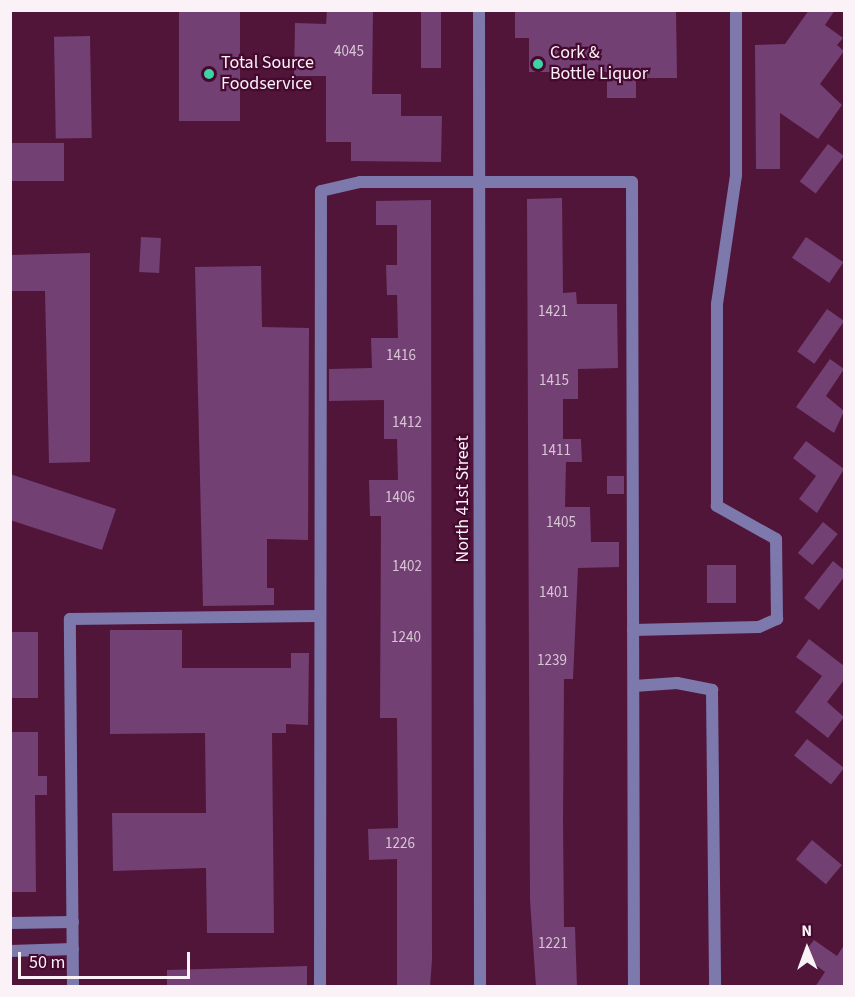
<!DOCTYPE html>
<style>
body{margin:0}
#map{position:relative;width:855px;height:997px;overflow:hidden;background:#511539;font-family:"Source Sans 3",sans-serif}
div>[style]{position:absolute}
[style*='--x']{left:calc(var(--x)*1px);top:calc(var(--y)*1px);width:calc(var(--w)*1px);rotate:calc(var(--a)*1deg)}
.building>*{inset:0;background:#724072;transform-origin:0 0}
.lane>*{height:12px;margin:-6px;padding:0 6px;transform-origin:6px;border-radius:6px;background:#7d79ad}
.street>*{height:12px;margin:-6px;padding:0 6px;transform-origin:6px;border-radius:6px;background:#7d79ad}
.dots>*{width:16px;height:16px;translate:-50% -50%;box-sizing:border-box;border:3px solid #45092f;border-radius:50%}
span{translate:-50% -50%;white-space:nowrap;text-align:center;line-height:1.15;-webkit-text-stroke:4.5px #45092f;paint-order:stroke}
.number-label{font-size:15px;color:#d8c6d5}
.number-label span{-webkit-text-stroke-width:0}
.poi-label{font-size:18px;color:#faf2f6}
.left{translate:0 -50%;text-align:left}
.street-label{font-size:18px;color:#faf2f6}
.frame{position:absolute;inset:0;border:12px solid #faf2f6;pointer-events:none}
.north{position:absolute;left:777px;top:919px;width:60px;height:60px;-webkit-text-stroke:4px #45092f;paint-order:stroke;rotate:359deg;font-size:16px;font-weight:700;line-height:24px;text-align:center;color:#faf2f6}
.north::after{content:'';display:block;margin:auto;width:21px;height:27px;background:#faf2f6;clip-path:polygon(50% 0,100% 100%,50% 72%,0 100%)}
.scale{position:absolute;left:18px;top:952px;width:172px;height:27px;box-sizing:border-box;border:3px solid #faf2f6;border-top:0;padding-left:8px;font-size:18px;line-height:21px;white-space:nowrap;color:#faf2f6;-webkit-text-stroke:4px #45092f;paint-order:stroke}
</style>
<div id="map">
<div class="building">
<i style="left:179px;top:10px;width:61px;height:111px"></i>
<i style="clip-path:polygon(327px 10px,373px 10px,372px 94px,401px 94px,401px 116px,442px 116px,441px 162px,351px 161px,351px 142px,326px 142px,326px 76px,294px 76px,295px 23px,326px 24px)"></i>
<i style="left:421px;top:10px;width:20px;height:58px"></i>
<i style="clip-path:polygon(515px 10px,676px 10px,677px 78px,636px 78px,636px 98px,607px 98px,607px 72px,529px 72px,529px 38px,515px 38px)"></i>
<i style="clip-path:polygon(809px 10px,835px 10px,825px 25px,843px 38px,837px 45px,844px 51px,820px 84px,842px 105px,818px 139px,780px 113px,780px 169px,756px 169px,755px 45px,785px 44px)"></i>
<i style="left:90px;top:36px;width:102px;height:36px;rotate:89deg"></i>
<i style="left:10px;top:143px;width:54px;height:38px"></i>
<i style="left:828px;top:144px;width:20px;height:47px;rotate:37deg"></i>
<i style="clip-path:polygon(562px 198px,563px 293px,576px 292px,577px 304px,617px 304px,618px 368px,578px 369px,578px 399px,563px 399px,563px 439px,581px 439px,582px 462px,566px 462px,565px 507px,590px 507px,591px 542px,619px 542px,619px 567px,578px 568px,573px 679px,564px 679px,563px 821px,564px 927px,575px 927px,577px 987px,536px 987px,530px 900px,527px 199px)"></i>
<i style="clip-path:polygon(431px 200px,432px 960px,430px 987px,397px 987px,397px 859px,369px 860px,368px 829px,398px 828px,397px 718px,380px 718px,381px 516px,370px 516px,369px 480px,398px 480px,397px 439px,384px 439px,384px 400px,329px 401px,329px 369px,372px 368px,371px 338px,398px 338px,397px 295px,387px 295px,386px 265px,397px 265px,397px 225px,376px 225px,376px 201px)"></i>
<i style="left:141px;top:237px;width:20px;height:35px;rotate:3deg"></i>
<i style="left:806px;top:237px;width:45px;height:25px;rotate:34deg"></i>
<i style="clip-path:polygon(90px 253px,90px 462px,49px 463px,45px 291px,10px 291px,10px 255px)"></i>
<i style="clip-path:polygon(261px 266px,262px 327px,309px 328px,308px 540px,267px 539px,267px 588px,274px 588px,274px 605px,203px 606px,195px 267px)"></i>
<i style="left:827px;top:309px;width:21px;height:52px;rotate:35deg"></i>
<i style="clip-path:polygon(830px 359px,844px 369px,826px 396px,844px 411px,834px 433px,796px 407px)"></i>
<i style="clip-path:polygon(806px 441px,844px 469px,817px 513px,799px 499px,816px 476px,793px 458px)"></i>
<i style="clip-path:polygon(10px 474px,116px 509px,102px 550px,10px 520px)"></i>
<i style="left:607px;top:476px;width:17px;height:18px"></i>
<i style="left:823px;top:522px;width:19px;height:40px;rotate:39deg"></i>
<i style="clip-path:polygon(833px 561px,844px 570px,844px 577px,819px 610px,804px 598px)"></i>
<i style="left:707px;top:565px;width:29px;height:38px"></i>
<i style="clip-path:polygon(110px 630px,182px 630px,182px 668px,291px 668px,291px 653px,309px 653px,308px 725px,286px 724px,286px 733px,272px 733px,274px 933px,207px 933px,206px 868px,113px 871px,112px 813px,206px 813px,205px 733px,110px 734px)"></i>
<i style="left:10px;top:632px;width:28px;height:66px"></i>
<i style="clip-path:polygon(809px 639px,844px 666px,844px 680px,827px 702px,844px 717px,828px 738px,795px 712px,822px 676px,796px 657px)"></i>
<i style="clip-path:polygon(10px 732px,38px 732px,38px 776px,47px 776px,47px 795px,35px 795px,36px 892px,10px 892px)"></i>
<i style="left:807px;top:739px;width:47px;height:21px;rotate:38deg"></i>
<i style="left:812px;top:840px;width:39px;height:25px;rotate:40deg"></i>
<i style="clip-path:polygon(814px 940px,837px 956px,844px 945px,844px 987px,815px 987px,825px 972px,802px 955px)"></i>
<i style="clip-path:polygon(307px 966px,307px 987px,167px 987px,167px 970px)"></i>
</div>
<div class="lane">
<i style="--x:633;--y:630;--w:126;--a:-1.4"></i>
<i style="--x:759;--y:627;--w:20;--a:-24"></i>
<i style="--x:777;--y:619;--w:80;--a:-90.7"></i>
<i style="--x:776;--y:539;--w:68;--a:-150.8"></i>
<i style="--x:717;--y:506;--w:202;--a:-90"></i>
<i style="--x:717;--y:304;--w:130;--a:-81.6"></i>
<i style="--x:736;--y:175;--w:165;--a:-90"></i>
<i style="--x:634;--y:686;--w:43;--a:-4"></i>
<i style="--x:677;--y:683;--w:36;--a:11"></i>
<i style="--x:712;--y:690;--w:296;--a:89.4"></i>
<i style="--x:10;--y:923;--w:63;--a:-0.9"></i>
<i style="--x:10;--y:951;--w:63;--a:-1.8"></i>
<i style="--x:73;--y:986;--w:367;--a:-90.5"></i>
<i style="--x:70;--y:619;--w:247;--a:-0.7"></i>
<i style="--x:320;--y:986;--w:795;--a:-89.93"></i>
<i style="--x:321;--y:191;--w:40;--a:-13"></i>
<i style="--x:360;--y:182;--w:272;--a:0"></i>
<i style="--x:632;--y:182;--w:804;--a:89.86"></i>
</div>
<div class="street">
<i style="--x:479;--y:10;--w:976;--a:89.94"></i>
</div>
<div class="dots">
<i style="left:538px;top:64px;background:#3cd4a4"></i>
<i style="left:209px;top:74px;background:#3cd4a4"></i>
</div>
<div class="number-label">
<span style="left:349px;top:52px">4045</span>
<span style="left:553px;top:312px">1421</span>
<span style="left:401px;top:356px">1416</span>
<span style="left:554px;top:381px">1415</span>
<span style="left:407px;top:423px">1412</span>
<span style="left:556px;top:451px">1411</span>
<span style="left:400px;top:498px">1406</span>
<span style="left:561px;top:523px">1405</span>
<span style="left:407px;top:567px">1402</span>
<span style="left:554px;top:593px">1401</span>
<span style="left:406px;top:638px">1240</span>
<span style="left:552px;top:661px">1239</span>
<span style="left:400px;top:844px">1226</span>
<span style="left:553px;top:944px">1221</span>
</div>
<div class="poi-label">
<span class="left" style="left:550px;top:64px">Cork &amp;<br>Bottle Liquor</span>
<span class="left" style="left:221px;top:74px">Total Source<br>Foodservice</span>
</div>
<div class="street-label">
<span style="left:463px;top:499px;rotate:-90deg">North 41st Street</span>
</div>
<div class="frame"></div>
<div class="north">N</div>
<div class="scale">50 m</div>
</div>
